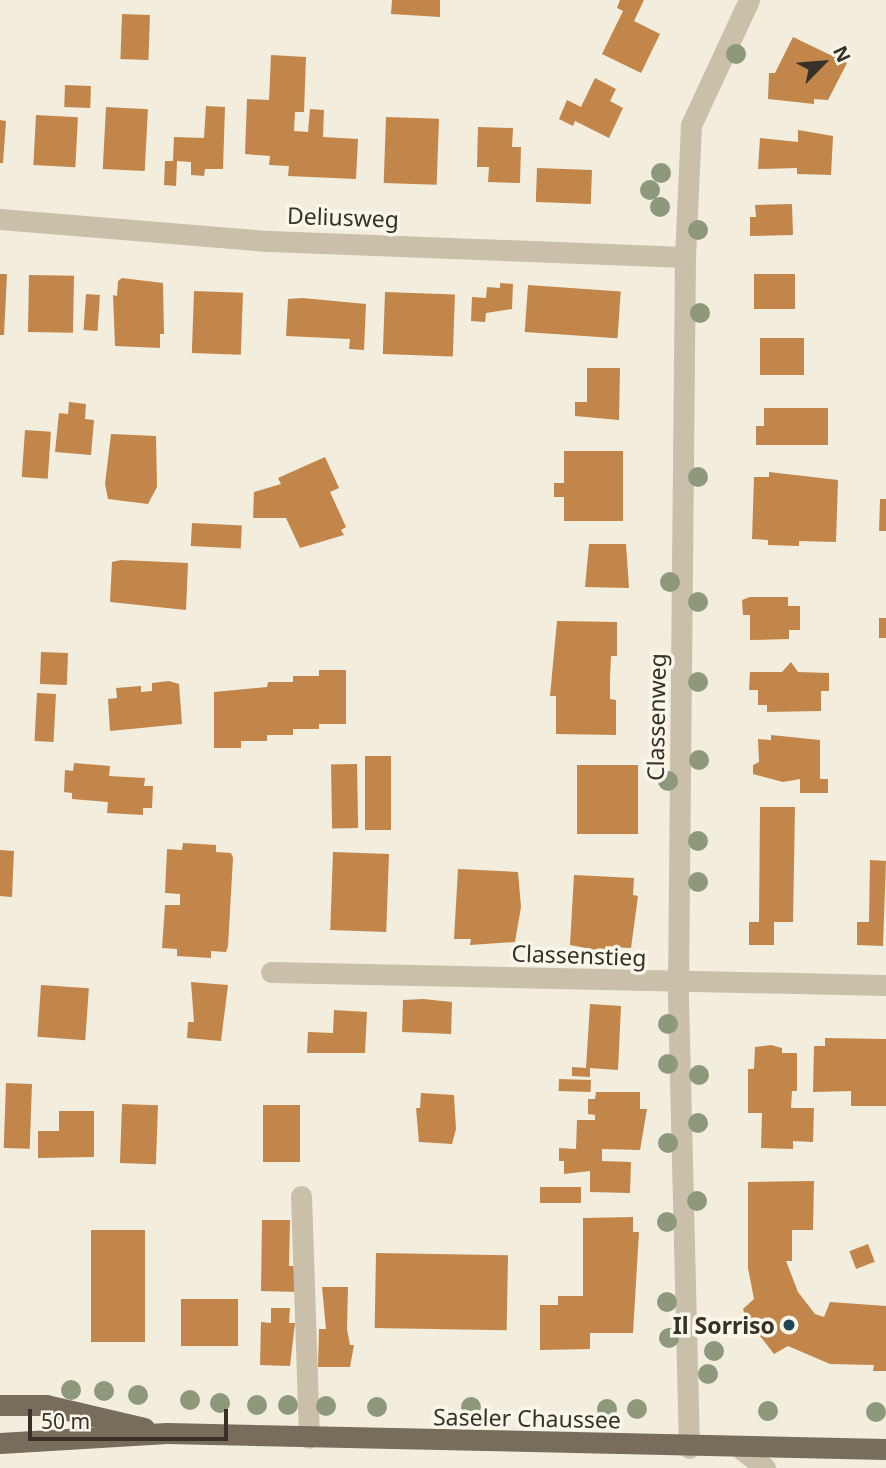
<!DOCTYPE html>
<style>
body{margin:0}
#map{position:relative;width:886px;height:1468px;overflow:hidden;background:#f2eddd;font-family:"Noto Sans",sans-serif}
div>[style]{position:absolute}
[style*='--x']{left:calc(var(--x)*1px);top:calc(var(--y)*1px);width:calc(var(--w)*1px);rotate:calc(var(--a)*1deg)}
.building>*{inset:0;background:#c2864b;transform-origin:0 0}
.minor>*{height:21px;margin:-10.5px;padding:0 10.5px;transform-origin:10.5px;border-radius:10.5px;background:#cac0a9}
.major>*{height:21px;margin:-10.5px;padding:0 10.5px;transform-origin:10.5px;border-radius:10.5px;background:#786c5b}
.trees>*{width:20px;height:20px;margin:-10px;border-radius:50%;background:#8e997c}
.dots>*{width:19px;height:19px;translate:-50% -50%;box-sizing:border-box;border:4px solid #f9f6ea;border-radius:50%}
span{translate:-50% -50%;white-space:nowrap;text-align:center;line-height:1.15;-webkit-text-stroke:7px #f9f6ea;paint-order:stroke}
.street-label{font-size:23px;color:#373129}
.poi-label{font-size:23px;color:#373129;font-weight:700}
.right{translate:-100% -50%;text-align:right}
.north{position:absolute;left:788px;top:28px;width:70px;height:70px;-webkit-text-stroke:5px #f9f6ea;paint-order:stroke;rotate:65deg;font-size:19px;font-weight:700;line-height:28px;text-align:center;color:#373129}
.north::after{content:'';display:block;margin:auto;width:24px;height:32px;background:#373129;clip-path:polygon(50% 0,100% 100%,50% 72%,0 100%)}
.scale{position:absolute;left:28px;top:1409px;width:200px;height:32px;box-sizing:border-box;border:4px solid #373129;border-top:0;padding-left:9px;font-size:21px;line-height:24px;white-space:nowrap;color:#373129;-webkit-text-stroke:5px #f9f6ea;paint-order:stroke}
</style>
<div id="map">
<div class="building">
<i style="clip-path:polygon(392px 0,440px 0,440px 17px,391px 14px)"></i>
<i style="clip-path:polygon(620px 0,644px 0,634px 21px,660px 34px,641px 73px,602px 54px,623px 11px,617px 8px)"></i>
<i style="left:122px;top:14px;width:28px;height:45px;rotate:2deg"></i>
<i style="clip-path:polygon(793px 37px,847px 63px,828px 100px,814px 99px,814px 104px,768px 99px,769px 73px,775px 73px)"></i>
<i style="clip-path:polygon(271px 55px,306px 57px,304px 112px,295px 112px,294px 131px,308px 132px,310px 109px,324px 110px,323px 137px,358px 139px,356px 179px,288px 176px,289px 166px,269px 165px,270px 156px,245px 154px,247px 99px,269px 100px)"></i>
<i style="clip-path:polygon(595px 78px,616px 89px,610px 101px,623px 108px,609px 138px,575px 121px,573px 126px,559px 119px,567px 100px,581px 107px)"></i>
<i style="left:65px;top:85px;width:26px;height:22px;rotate:2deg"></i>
<i style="clip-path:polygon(206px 106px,225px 107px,223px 169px,205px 169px,204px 176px,191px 175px,191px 162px,177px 161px,176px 186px,164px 185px,165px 161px,173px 161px,174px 137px,204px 138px)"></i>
<i style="left:106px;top:107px;width:42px;height:62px;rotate:3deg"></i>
<i style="left:36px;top:115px;width:42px;height:50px;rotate:3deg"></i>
<i style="left:386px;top:117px;width:53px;height:66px;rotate:2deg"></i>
<i style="clip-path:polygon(0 120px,6px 121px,3px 163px,0 163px)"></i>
<i style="clip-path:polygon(478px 127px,513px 128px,512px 147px,521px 147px,520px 183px,488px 182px,489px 167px,477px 167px)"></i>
<i style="clip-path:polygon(798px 130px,833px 136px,831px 175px,797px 174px,797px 168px,758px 169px,760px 138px,798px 142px)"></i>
<i style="left:537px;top:168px;width:55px;height:34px;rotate:2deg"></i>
<i style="clip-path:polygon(792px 204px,793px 235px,750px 236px,750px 217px,756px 217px,755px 205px)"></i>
<i style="clip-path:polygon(0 274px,7px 274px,4px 335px,0 335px)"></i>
<i style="left:754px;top:274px;width:41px;height:35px"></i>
<i style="left:29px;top:275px;width:45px;height:57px;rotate:1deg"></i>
<i style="clip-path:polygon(122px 278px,163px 283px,164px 334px,160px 334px,160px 348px,115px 346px,113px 295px,117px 296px,118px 281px)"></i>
<i style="clip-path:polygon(500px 283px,513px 284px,512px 309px,486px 313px,485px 322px,471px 321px,472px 297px,486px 298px,487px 287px,500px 288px)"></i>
<i style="left:528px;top:285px;width:93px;height:47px;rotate:4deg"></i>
<i style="left:194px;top:291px;width:49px;height:62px;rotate:2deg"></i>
<i style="left:385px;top:292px;width:70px;height:62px;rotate:2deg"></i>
<i style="left:86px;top:294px;width:14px;height:36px;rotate:4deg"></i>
<i style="clip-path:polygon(302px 298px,366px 304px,364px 350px,349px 349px,350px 339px,286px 336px,288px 299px)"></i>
<i style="left:760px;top:338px;width:44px;height:37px"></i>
<i style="clip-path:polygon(587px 368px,620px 368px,619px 420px,575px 416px,575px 402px,587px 402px)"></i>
<i style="clip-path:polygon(69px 402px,86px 404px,85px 419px,94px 420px,91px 455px,55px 452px,59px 413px,68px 414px)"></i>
<i style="clip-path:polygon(764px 408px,828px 408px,828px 445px,756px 445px,756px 426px,764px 426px)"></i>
<i style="left:25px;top:430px;width:26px;height:47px;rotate:4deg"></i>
<i style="clip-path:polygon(111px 434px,156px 436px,157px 487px,148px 504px,108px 499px,105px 484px)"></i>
<i style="clip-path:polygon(564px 451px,623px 451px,623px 521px,564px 521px,564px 497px,554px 497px,554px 483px,564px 483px)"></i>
<i style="clip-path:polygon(325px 457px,339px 488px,330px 492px,346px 527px,341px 530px,344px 535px,300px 548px,286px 518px,253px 518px,254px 492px,281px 484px,278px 478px)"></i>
<i style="clip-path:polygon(769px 472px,838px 480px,836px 542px,799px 541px,799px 546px,768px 545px,768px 540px,752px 539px,754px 477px,769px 477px)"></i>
<i style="clip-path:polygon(880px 499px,886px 499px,886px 531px,879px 531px)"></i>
<i style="left:192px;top:523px;width:50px;height:23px;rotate:3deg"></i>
<i style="clip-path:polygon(589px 544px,626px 544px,629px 588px,585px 587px)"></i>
<i style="clip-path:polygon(121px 560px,188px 563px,186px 610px,110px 602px,112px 562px)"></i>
<i style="clip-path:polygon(750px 597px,788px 597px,788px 606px,800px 606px,800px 630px,789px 630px,789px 639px,750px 640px,750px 615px,743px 615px,742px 600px)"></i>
<i style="left:879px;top:618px;width:7px;height:20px"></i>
<i style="clip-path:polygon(557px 621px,617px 622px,617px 656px,611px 656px,610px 678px,610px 699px,616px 700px,616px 735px,556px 734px,556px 696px,550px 696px)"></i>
<i style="left:41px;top:652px;width:27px;height:32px;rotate:2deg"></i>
<i style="clip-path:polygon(791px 662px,798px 672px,829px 673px,829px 691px,821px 691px,821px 711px,767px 712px,767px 705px,758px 705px,758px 690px,749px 690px,750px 672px,782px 672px)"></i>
<i style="clip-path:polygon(319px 670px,346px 670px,346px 724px,319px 724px,319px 729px,293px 729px,293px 735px,267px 735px,267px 741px,241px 741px,241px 748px,214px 748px,214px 692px,267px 687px,268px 682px,293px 682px,293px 676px,319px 676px)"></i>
<i style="clip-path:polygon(169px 681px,179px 684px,182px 724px,110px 731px,108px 699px,117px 698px,116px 688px,141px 686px,141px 692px,152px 691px,152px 683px)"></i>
<i style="left:37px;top:693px;width:19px;height:48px;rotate:3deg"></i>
<i style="clip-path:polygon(771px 735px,820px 740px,820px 779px,828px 779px,828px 793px,800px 793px,800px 779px,783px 782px,753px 774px,753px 765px,759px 762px,758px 739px,771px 740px)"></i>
<i style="left:365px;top:756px;width:26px;height:74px"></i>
<i style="clip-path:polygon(74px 763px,110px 766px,109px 776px,145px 778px,144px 786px,153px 786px,152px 808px,143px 808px,143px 815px,107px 813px,108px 802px,72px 799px,72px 793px,64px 792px,65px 770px,73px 771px)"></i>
<i style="left:357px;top:764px;width:64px;height:26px;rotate:89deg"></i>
<i style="left:577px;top:765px;width:61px;height:69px"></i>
<i style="clip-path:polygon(760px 807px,795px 807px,793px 922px,774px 922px,774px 945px,749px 945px,749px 922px,759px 922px)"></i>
<i style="clip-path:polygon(183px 843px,216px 845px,216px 852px,231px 853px,233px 858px,228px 946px,226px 952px,211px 951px,211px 958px,177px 956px,177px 949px,162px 948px,165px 905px,180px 905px,180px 894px,165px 893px,167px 849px,182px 850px)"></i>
<i style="clip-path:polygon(0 850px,14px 851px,12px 897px,0 896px)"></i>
<i style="left:333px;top:852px;width:56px;height:78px;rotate:2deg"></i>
<i style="clip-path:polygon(870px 860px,886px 861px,883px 946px,857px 945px,857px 922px,869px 922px)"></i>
<i style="clip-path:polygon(458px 869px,518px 872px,521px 907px,515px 942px,470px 945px,471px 939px,454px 939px)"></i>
<i style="clip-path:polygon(574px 875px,634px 878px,633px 895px,638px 896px,631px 948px,613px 947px,612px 953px,570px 945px)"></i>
<i style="clip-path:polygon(191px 982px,228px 985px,221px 1041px,187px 1038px,188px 1022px,194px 1022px)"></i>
<i style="left:41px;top:985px;width:48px;height:52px;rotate:4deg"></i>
<i style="clip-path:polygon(423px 999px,452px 1002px,451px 1034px,402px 1032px,403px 1000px)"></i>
<i style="clip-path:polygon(590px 1004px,621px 1006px,618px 1070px,590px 1068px,590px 1077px,572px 1076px,572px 1067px,586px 1068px)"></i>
<i style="clip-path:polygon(334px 1010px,367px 1012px,365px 1053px,307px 1053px,308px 1032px,333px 1033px)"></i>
<i style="clip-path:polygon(825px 1038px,886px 1039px,886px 1106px,851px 1106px,851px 1091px,813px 1092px,814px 1046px,825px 1046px)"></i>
<i style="clip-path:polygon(771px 1045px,782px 1048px,782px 1053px,797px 1053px,797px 1091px,792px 1091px,791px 1108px,814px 1108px,813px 1142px,793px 1141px,793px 1149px,761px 1148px,762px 1113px,748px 1113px,748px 1069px,754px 1069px,755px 1047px)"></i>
<i style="left:559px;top:1079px;width:32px;height:12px;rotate:2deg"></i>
<i style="left:6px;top:1083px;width:26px;height:65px;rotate:2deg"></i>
<i style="clip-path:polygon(596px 1092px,640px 1092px,640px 1109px,647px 1109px,640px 1150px,602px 1149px,602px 1161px,631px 1162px,630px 1193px,590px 1192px,590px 1171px,564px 1174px,564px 1161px,559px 1161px,559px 1148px,576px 1149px,577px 1120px,595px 1120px,595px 1115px,588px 1114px,588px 1099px,595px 1099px)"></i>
<i style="clip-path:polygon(421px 1093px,454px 1095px,456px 1129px,452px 1144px,419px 1142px,416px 1108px,420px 1108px)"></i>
<i style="left:122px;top:1104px;width:36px;height:59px;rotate:2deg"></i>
<i style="left:263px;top:1105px;width:37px;height:57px"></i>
<i style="clip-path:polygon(59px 1111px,94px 1111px,94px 1157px,38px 1158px,38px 1131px,59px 1131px)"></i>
<i style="clip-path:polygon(814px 1181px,813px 1230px,792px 1230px,792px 1261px,786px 1261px,798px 1292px,815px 1314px,824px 1317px,830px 1302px,886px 1306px,886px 1371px,873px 1371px,874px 1365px,830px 1364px,788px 1346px,774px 1354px,746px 1318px,743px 1309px,754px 1299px,748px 1268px,748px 1182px)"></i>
<i style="left:540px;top:1187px;width:41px;height:16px"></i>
<i style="clip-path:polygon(633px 1217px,633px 1232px,639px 1232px,633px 1333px,590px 1333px,590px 1349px,540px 1350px,540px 1305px,558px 1305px,558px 1296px,583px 1296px,583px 1218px)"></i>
<i style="clip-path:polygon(262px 1220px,290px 1220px,289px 1266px,298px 1266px,298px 1292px,261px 1291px)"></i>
<i style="left:91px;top:1230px;width:54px;height:112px"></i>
<i style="left:868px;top:1244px;width:19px;height:20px;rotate:69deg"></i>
<i style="left:376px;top:1253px;width:132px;height:75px;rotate:1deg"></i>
<i style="clip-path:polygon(322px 1287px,348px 1287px,347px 1329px,350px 1345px,354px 1345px,350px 1367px,318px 1367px,319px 1329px,326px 1329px)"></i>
<i style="left:181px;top:1299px;width:57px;height:47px"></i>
<i style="clip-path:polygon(271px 1308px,290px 1308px,289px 1323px,295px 1323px,290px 1366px,260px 1365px,261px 1322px,271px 1323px)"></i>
</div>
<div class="minor">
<i style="--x:0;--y:219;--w:271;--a:4.7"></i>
<i style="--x:270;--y:241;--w:415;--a:2.2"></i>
<i style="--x:271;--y:972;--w:615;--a:1.21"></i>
<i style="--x:301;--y:1196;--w:242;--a:88.1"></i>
<i style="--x:689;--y:1448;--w:464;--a:-91.4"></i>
<i style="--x:678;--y:984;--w:727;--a:-89.45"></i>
<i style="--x:685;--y:257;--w:132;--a:-87.4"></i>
<i style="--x:691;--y:125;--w:138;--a:-65.1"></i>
<i style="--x:741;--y:1449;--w:31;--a:38"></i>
</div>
<div class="major">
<i style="--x:0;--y:1405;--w:46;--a:0"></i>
<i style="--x:46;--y:1405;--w:101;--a:13.2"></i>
<i style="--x:0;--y:1443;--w:167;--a:-3.4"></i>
<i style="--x:167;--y:1433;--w:719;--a:1.27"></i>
</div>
<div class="trees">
<i style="left:736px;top:54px"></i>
<i style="left:661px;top:173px"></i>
<i style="left:650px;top:190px"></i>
<i style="left:660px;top:207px"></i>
<i style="left:698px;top:230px"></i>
<i style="left:700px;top:313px"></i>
<i style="left:698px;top:477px"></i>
<i style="left:670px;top:582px"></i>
<i style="left:698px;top:602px"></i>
<i style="left:698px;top:682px"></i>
<i style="left:699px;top:760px"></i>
<i style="left:668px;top:781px"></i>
<i style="left:698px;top:841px"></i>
<i style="left:698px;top:882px"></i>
<i style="left:668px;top:1024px"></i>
<i style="left:668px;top:1064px"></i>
<i style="left:699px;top:1075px"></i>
<i style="left:698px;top:1123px"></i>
<i style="left:668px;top:1143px"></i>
<i style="left:697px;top:1201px"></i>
<i style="left:667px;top:1222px"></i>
<i style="left:667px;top:1302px"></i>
<i style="left:669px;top:1338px"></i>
<i style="left:714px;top:1351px"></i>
<i style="left:708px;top:1374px"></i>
<i style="left:71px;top:1390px"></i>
<i style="left:104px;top:1391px"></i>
<i style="left:138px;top:1395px"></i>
<i style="left:190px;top:1400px"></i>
<i style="left:220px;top:1403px"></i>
<i style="left:257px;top:1405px"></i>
<i style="left:288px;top:1405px"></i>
<i style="left:326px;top:1406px"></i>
<i style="left:377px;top:1407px"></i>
<i style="left:471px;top:1407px"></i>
<i style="left:607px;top:1409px"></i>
<i style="left:637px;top:1409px"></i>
<i style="left:768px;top:1411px"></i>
<i style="left:876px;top:1412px"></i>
</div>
<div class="dots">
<i style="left:789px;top:1325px;background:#1f4658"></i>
</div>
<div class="street-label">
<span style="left:343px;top:217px;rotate:2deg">Deliusweg</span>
<span style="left:656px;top:717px;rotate:-89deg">Classenweg</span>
<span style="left:579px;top:955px;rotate:2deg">Classenstieg</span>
<span style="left:527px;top:1418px;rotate:1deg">Saseler Chaussee</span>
</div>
<div class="poi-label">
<span class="right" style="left:775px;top:1325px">Il Sorriso</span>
</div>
<div class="north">N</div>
<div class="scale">50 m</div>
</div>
